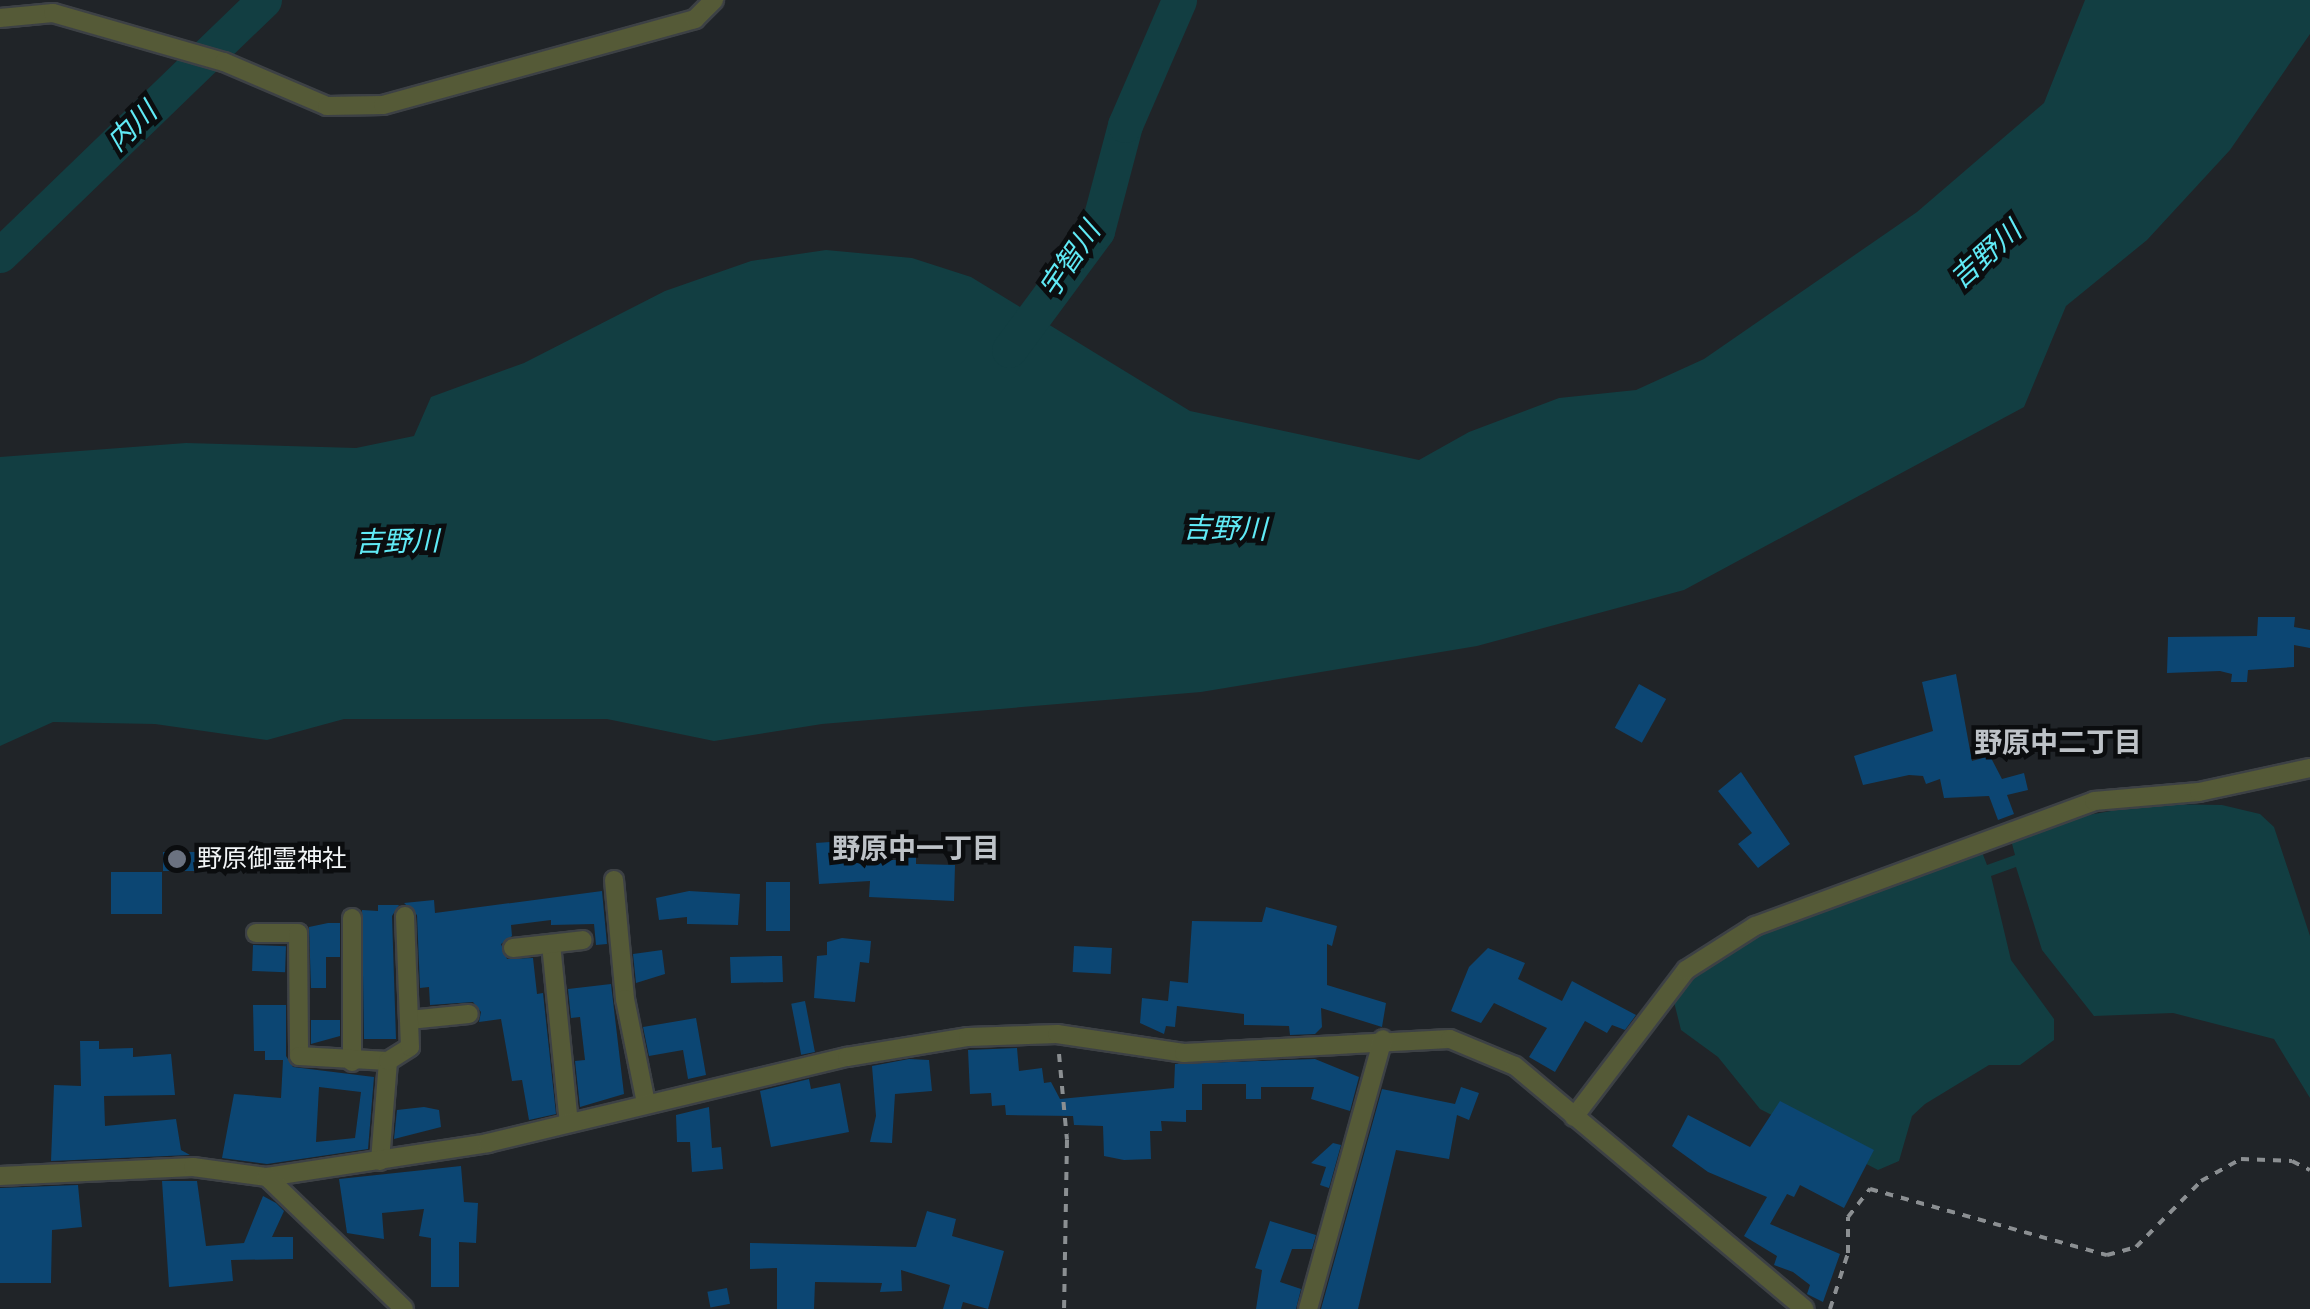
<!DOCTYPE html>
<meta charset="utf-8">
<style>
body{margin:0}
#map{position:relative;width:2310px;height:1309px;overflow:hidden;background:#202428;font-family:"Nunito Sans","Noto Sans JP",sans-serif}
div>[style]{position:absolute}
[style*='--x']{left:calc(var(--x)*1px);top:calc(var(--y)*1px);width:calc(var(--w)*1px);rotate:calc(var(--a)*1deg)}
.water>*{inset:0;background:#123e42}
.river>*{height:35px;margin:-17.5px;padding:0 17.5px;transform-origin:17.5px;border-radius:17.5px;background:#123e42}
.building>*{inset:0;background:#0c4673;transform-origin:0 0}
.path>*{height:4px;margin-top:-2px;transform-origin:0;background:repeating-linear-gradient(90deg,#8b8f92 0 8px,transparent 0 16px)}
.roads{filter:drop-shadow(2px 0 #3d4145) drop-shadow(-2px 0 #3d4145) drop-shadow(0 2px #3d4145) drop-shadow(0 -2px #3d4145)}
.minor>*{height:18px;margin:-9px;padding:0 9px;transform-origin:9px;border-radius:9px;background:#555a37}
.dots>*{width:28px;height:28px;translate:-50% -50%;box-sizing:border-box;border:5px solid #0b0d0f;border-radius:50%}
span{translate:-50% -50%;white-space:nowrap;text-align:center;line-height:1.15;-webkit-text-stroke:9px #0b0d0f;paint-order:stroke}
.poi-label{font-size:25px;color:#f2f5f7}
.left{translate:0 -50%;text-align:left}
.water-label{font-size:28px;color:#60eaf6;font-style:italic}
.neighbourhood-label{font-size:28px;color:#bdc2c7;font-weight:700}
</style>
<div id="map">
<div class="water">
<i style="clip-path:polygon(2085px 0,2310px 0,2310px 34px,2230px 150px,2147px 240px,2066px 306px,2024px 407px,1684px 590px,1477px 646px,1201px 692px,822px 724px,714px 741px,607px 719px,344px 719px,267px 740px,155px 724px,53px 722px,0 746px,0 457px,186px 443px,356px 448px,414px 436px,431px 397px,524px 363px,665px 291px,751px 261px,826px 250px,912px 258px,971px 277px,1190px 411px,1419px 460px,1469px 432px,1559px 398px,1636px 390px,1704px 359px,1917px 212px,2044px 103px)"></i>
<i style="clip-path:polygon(2151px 804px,2222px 805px,2260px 814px,2274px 827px,2310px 936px,2310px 1098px,2274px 1039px,2173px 1013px,2094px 1016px,2042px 950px,2016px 867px,1991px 876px,2011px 960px,2054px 1019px,2054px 1040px,2020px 1065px,1989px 1065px,1925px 1104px,1912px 1116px,1899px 1161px,1878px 1170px,1760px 1109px,1718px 1057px,1681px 1030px,1674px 1002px,1682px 986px,1769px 930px,1982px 852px,1987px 865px,2015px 855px,2011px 840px,2071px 818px)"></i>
</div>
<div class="river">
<i style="--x:0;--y:255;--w:367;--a:-44"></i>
<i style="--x:1009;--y:350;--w:148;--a:-53.5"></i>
<i style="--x:1097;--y:231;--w:110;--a:-75.2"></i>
<i style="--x:1125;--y:125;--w:136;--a:-66.6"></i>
</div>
<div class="building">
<i style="clip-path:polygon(2258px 617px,2295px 617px,2294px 627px,2310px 630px,2310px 648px,2294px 645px,2294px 667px,2248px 670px,2247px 682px,2231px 682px,2232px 674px,2220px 671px,2167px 673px,2168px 637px,2257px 636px)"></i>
<i style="clip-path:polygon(1956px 674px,1972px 761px,1990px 756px,2002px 779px,2024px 773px,2028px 790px,2007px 795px,2014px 814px,1998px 820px,1989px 796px,1944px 798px,1940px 779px,1926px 784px,1923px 776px,1909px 775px,1863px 785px,1854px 756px,1933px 731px,1922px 682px)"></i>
<i style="left:1639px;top:684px;width:31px;height:50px;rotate:29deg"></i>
<i style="clip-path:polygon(1741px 772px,1790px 844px,1758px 868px,1738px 844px,1752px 833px,1718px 791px)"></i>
<i style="clip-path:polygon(844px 841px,846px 860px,898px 860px,898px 842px,916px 842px,916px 864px,955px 865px,954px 901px,869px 897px,870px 881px,819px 884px,816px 843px)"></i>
<i style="left:226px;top:846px;width:19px;height:18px"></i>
<i style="left:163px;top:852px;width:45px;height:19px"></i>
<i style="left:111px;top:872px;width:51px;height:42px"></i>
<i style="left:766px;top:882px;width:24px;height:49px"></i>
<i style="clip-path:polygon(602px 891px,607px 944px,596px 945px,594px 924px,551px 925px,551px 920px,511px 925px,512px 936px,501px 944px,507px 959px,533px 958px,537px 994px,543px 993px,556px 1114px,529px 1120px,522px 1080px,512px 1081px,501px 1019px,479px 1022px,481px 1012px,473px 1002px,430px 1005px,429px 987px,420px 988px,417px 915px,404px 903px,434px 900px,435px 913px)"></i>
<i style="clip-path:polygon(689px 891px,740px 894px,738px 925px,687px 924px,687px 917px,659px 920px,656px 898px)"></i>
<i style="clip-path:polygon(378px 905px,399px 905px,392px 916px,396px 1039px,364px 1039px,362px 910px,378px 911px)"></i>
<i style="clip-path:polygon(1266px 907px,1337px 926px,1332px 946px,1327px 944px,1327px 985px,1386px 1003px,1382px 1027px,1321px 1008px,1322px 1027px,1315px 1034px,1290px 1035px,1289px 1026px,1244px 1025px,1244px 1014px,1177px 1006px,1175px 1027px,1166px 1026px,1164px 1034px,1140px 1023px,1142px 998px,1168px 1001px,1170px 981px,1188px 983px,1192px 921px,1262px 922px)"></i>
<i style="clip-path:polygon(328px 923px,340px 923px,340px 957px,326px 957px,326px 988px,311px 988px,309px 927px)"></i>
<i style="clip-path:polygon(842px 938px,871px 941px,869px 963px,860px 962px,855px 1002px,814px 998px,817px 956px,827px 955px,827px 942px)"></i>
<i style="left:253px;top:945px;width:33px;height:26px;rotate:2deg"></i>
<i style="left:1074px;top:946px;width:38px;height:26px;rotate:3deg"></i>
<i style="clip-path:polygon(1488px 948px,1525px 963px,1518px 979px,1562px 1001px,1572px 981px,1636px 1015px,1625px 1030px,1612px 1025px,1607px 1033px,1585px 1021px,1555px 1072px,1529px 1057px,1547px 1028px,1494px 1003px,1481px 1023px,1451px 1011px,1469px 967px)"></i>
<i style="clip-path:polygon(662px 950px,665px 974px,636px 983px,633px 954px)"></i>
<i style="clip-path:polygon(773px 956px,782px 956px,783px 982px,731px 983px,730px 957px)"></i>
<i style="clip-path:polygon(611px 984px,624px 1094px,580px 1107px,575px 1061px,585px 1060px,580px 1017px,571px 1018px,568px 989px)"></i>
<i style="left:805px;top:1001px;width:52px;height:14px;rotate:79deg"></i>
<i style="clip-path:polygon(evenodd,253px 1005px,286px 1005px,286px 1056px,293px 1067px,374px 1077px,368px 1149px,267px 1164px,222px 1158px,234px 1094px,281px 1098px,283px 1060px,265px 1060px,265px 1051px,254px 1051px,253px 1005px,319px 1087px,361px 1092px,355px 1138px,316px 1142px,319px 1087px)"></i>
<i style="clip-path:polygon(696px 1018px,706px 1075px,688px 1079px,683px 1050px,649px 1056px,643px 1027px)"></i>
<i style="clip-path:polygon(311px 1020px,340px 1020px,340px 1036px,311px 1044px)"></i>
<i style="clip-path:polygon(80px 1041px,99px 1041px,99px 1049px,133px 1048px,133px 1057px,171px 1054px,175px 1095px,104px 1096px,105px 1126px,176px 1119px,181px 1150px,190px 1155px,51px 1161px,54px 1085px,81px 1086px)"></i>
<i style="clip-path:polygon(1017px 1048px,1019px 1071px,1042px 1068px,1044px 1083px,1051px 1082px,1060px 1099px,1174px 1088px,1175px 1064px,1315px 1059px,1359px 1077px,1350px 1111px,1311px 1099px,1314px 1087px,1261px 1087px,1261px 1099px,1246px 1099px,1246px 1084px,1202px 1084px,1202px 1110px,1186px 1110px,1186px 1122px,1161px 1121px,1162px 1131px,1150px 1131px,1151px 1159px,1124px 1160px,1104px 1156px,1103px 1126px,1074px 1125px,1073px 1116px,1006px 1115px,1005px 1105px,992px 1106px,991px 1093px,970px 1094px,968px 1050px)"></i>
<i style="clip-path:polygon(909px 1059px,929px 1060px,932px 1091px,895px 1094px,892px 1143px,870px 1142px,876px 1116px,872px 1066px)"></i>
<i style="clip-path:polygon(809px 1079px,811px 1089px,840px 1083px,849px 1132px,771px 1147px,760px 1091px)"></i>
<i style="clip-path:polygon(1461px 1087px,1479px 1093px,1469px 1120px,1457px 1115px,1449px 1159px,1396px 1150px,1358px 1309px,1321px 1309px,1382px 1089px,1455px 1104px)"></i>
<i style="clip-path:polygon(1780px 1101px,1874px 1150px,1844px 1208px,1800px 1185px,1794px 1197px,1787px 1194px,1770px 1224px,1840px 1254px,1823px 1302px,1807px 1294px,1810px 1285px,1793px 1272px,1774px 1265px,1777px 1256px,1744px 1236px,1767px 1197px,1708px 1172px,1672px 1146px,1688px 1115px,1750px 1147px)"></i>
<i style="clip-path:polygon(424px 1107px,439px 1110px,441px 1127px,394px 1139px,397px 1110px)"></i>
<i style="clip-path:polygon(709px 1107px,712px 1148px,721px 1147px,723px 1169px,692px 1172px,690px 1142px,677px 1142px,676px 1115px)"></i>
<i style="clip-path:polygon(1333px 1143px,1341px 1145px,1329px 1188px,1320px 1185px,1326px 1167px,1311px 1163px)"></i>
<i style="clip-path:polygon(461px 1166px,464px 1202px,478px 1203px,476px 1243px,459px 1242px,459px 1287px,431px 1287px,431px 1238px,419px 1236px,424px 1209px,382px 1213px,384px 1239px,347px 1233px,339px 1179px)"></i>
<i style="clip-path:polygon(162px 1181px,197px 1181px,206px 1246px,244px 1243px,263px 1196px,276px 1203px,284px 1211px,272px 1237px,293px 1237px,293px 1259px,231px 1260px,233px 1281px,169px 1287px)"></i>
<i style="clip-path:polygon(78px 1185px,82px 1227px,52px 1230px,51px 1283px,0 1283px,0 1188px)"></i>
<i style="clip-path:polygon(927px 1211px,956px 1219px,952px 1236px,1004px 1251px,988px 1309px,963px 1302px,961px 1309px,943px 1309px,950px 1285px,901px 1270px,902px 1291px,880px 1292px,882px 1283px,815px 1282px,814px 1309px,777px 1309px,777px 1268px,750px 1269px,750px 1243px,916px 1247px)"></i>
<i style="clip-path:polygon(1270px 1221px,1316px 1235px,1312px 1249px,1292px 1249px,1280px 1282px,1301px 1289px,1296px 1309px,1256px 1309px,1262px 1270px,1255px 1268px)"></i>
<i style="left:727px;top:1288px;width:16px;height:20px;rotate:79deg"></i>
</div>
<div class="path">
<i style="--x:1059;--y:1054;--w:86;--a:84.7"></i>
<i style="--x:1067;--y:1140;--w:169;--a:91"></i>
<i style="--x:1830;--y:1309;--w:59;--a:-72.2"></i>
<i style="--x:1848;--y:1253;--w:36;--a:-90"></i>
<i style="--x:1848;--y:1217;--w:36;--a:-52"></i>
<i style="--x:1870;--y:1189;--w:246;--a:15.6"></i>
<i style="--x:2107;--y:1255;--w:30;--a:-15"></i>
<i style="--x:2136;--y:1247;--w:93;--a:-45.4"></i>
<i style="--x:2201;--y:1181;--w:46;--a:-28.8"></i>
<i style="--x:2241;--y:1159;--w:51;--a:2.2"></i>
<i style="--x:2292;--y:1161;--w:20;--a:27"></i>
</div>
<div class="roads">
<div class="minor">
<i style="--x:0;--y:18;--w:53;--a:-5.4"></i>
<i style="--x:53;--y:13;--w:178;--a:16"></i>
<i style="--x:224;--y:62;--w:112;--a:23.1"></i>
<i style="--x:327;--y:106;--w:56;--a:-1"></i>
<i style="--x:383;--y:105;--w:324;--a:-15.4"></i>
<i style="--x:695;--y:19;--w:27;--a:-45"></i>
<i style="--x:614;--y:880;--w:120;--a:84.7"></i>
<i style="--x:625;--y:999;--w:106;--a:78.6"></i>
<i style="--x:352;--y:918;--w:144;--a:90"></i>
<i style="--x:256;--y:933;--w:42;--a:0"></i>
<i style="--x:298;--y:933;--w:123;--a:89.5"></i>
<i style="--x:299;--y:1056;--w:89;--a:3.2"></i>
<i style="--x:551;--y:944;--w:180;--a:84.3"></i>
<i style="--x:513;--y:948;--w:70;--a:-6.5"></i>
<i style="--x:409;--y:1020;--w:60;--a:-5.7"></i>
<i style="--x:1574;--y:1117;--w:185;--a:-52.7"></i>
<i style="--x:1686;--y:970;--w:82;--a:-32.5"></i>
<i style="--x:1755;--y:926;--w:361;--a:-20.2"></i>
<i style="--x:2094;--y:801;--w:105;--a:-4.9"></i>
<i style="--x:2199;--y:792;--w:114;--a:-12.2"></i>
<i style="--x:380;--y:1161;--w:100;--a:-85.4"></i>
<i style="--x:388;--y:1061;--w:26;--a:-32"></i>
<i style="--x:410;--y:1047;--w:131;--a:-92.2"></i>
<i style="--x:0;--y:1176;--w:193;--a:-2.7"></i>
<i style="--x:193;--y:1167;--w:75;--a:7.7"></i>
<i style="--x:267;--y:1177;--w:224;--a:-8.7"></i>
<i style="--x:488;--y:1143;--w:369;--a:-13.5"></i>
<i style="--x:847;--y:1057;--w:123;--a:-9.4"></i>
<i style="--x:968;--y:1037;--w:89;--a:-1.9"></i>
<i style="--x:1057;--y:1034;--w:128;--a:8.5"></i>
<i style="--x:1184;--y:1053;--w:266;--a:-3"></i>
<i style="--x:1450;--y:1039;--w:70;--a:22.6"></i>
<i style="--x:1515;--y:1066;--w:378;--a:40"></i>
<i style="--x:267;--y:1177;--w:190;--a:43.9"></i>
<i style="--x:1308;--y:1309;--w:280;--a:-74.5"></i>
</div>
</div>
<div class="dots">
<i style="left:177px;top:859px;background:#6b7280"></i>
</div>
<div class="poi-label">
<span class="left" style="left:197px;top:859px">野原御霊神社</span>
</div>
<div class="water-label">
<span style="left:132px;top:127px;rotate:-44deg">内川</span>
<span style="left:1986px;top:255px;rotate:-42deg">吉野川</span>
<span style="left:1070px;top:260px;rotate:-56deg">宇智川</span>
<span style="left:1225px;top:529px;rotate:1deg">吉野川</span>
<span style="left:397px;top:542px;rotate:-1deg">吉野川</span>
</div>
<div class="neighbourhood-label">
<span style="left:2058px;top:743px">野原中二丁目</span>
<span style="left:916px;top:849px">野原中一丁目</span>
</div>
</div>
